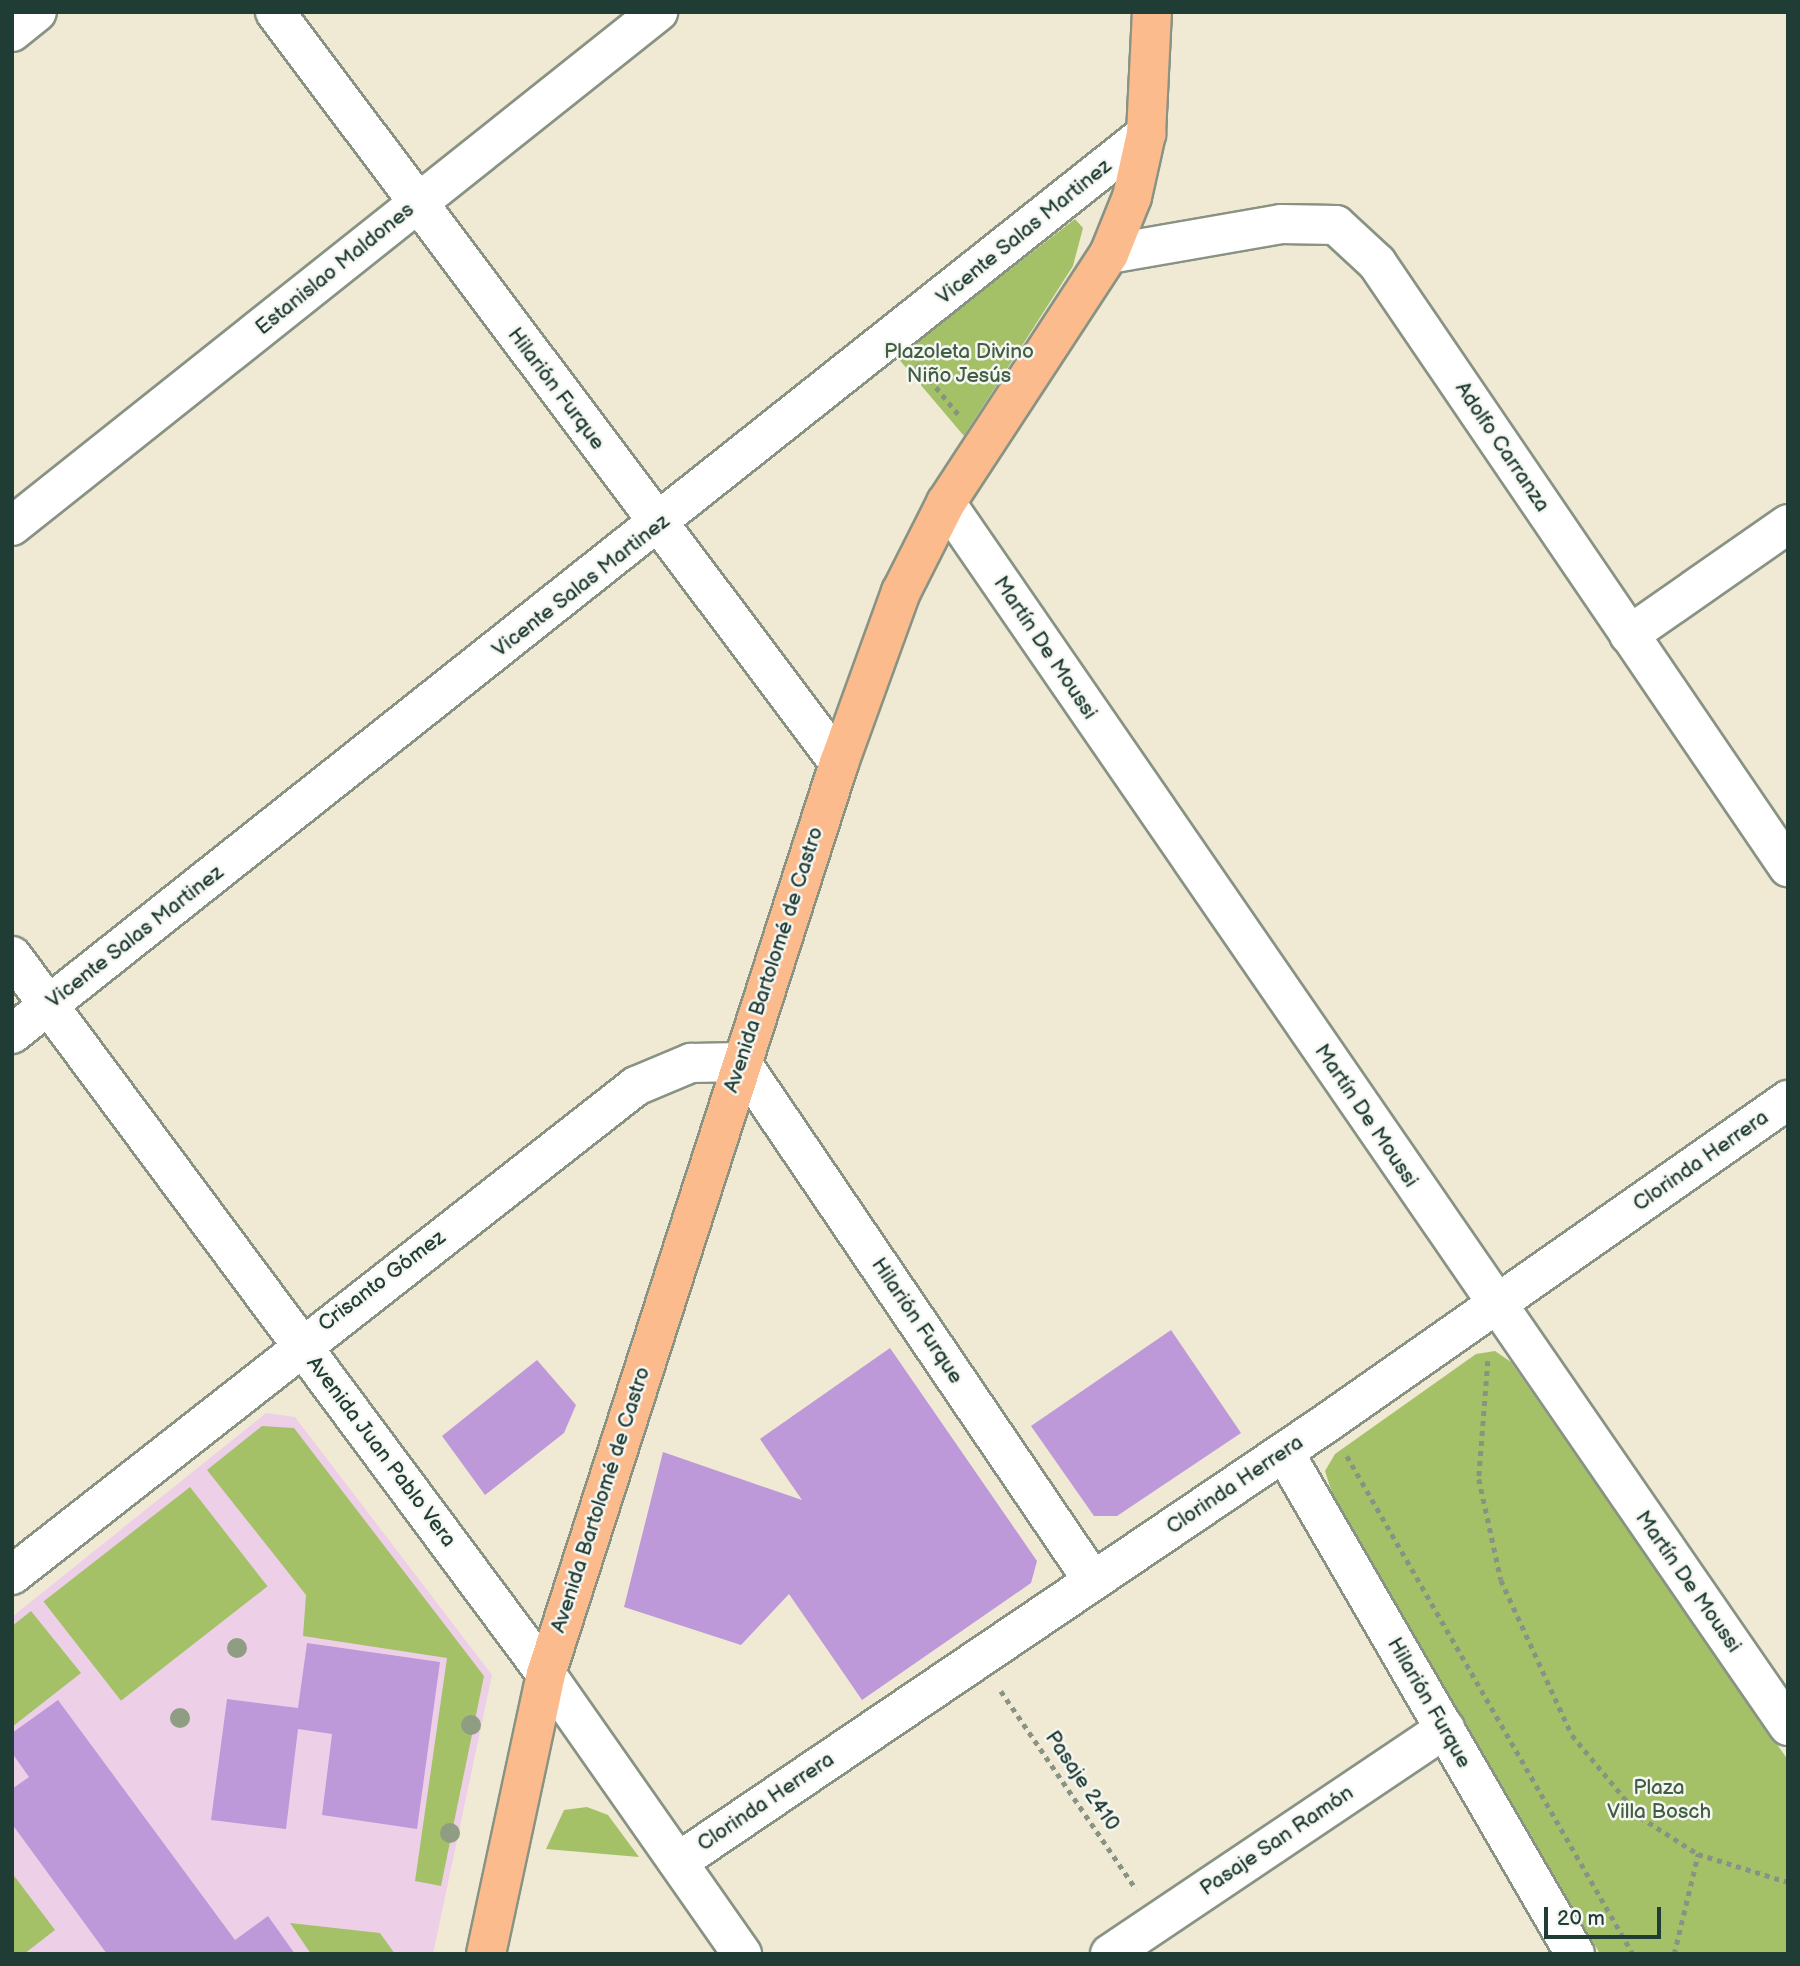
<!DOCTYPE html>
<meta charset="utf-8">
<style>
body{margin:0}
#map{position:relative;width:1800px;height:1966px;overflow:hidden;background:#f0e9d4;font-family:"Balsamiq Sans",sans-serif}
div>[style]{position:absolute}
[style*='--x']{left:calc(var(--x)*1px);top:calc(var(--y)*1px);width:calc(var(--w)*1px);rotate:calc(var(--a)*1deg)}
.built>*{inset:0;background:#edd0e8}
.green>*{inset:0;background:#a5c168;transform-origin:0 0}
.building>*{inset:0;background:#bd99d9}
.path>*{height:4.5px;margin-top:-2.25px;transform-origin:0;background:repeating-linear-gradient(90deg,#889384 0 5px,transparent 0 10px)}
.roads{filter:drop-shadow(2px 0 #889384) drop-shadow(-2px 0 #889384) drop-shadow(0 2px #889384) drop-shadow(0 -2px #889384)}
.minor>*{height:38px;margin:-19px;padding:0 19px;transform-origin:19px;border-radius:19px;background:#fff}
.major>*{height:38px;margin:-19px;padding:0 19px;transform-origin:19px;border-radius:19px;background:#fbbb8d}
.trees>*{width:20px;height:20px;margin:-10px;border-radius:50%;background:#8f9d83}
span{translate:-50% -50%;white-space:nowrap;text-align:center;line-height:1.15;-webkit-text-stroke:5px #f6f6f2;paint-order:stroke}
.street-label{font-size:21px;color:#1f3d34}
.park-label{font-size:21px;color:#405e41}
.frame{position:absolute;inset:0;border:14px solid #1f3d34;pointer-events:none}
.scale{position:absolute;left:1544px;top:1907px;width:117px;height:32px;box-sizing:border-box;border:4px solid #1f3d34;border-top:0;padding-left:9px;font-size:21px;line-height:24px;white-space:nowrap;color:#1f3d34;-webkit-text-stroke:5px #f6f6f2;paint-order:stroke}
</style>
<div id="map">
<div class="built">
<i style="clip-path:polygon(266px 1413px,295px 1417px,492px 1675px,433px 1954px,12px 1954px,12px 1617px)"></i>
</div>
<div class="green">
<i style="clip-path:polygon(1075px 219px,1083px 228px,1073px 266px,964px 436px,897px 357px)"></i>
<i style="clip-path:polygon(1495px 1351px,1511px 1362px,1788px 1760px,1788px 1954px,1600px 1954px,1332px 1493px,1325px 1471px,1335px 1454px,1476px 1354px)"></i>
<i style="clip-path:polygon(262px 1426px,294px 1428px,484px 1676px,441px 1886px,415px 1881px,447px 1658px,303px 1636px,306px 1595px,207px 1470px)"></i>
<i style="left:190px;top:1487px;width:126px;height:186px;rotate:52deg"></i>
<i style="clip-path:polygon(31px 1611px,81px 1673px,12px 1727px,12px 1626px)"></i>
<i style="clip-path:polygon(587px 1807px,608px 1815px,639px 1857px,546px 1849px,564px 1810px)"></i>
<i style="clip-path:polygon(12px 1873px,55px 1930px,24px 1954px,12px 1954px)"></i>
<i style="clip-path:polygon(290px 1923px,380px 1933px,395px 1954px,311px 1954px)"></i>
</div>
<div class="building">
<i style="clip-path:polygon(1171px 1330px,1241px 1433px,1117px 1516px,1094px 1516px,1031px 1426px)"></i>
<i style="clip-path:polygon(890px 1348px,1037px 1561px,1031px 1583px,862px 1700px,789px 1594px,741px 1645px,624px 1607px,663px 1452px,802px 1500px,760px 1439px)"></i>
<i style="clip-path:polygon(537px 1360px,576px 1405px,564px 1433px,485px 1495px,442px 1436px)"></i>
<i style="clip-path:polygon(307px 1643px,440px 1662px,417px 1829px,322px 1815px,332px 1734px,298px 1729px,286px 1829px,211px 1820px,227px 1699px,298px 1708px)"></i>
<i style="clip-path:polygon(58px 1700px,235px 1940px,268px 1916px,295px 1954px,107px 1954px,12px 1824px,12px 1789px,29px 1777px,12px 1753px,12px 1733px)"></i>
</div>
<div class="path">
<i style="--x:917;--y:364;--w:65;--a:50.6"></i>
<i style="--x:1488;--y:1361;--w:118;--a:94.4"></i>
<i style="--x:1479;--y:1479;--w:103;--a:77.7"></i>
<i style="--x:1501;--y:1580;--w:170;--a:65.4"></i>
<i style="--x:1572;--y:1735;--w:107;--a:50.3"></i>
<i style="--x:1640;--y:1817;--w:69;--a:32.5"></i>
<i style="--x:1698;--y:1854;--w:94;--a:17.3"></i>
<i style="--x:1347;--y:1456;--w:574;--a:60.13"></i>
<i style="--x:1001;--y:1691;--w:240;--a:55.7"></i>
<i style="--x:1674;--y:1954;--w:103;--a:-76.5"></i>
</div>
<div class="roads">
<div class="minor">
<i style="--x:275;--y:12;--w:939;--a:53.09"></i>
<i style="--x:12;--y:32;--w:32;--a:-39"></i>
<i style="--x:1109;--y:254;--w:175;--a:-9.9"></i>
<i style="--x:1281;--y:224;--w:55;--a:1"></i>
<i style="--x:1336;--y:225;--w:56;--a:42.8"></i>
<i style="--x:1377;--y:263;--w:731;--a:55.77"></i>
<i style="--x:946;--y:503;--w:1485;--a:55.45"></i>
<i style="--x:12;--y:526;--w:826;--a:-38.51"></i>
<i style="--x:1629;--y:635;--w:194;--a:-34.9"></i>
<i style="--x:12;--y:956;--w:895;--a:53.36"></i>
<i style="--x:546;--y:1674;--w:342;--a:55"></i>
<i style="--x:12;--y:1034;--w:1448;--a:-38.44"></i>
<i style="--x:1284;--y:1452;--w:580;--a:59.9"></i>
<i style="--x:12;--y:1575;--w:793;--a:-38.08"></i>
<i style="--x:636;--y:1086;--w:60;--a:-22.7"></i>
<i style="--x:691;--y:1063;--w:50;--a:-1.1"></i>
<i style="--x:741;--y:1062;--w:627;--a:55.85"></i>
<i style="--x:678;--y:1862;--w:785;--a:-34.09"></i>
<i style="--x:1328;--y:1422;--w:562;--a:-34.99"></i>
<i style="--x:1110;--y:1954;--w:404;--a:-33.9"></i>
</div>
<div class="major">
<i style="--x:486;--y:1954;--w:286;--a:-77.9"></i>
<i style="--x:546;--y:1674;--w:957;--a:-72.17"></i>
<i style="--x:839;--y:763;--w:182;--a:-70.1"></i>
<i style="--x:901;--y:592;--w:100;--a:-63.2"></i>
<i style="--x:946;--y:503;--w:298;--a:-56.8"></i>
<i style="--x:1109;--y:254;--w:61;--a:-68"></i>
<i style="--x:1132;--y:197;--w:65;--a:-77.5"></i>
<i style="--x:1146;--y:134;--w:122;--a:-87.2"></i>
</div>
</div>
<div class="trees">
<i style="left:237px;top:1648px"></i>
<i style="left:180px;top:1718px"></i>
<i style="left:471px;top:1725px"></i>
<i style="left:450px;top:1833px"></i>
</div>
<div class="street-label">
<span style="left:1024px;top:232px;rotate:-39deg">Vicente Salas Martinez</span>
<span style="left:335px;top:269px;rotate:-39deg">Estanislao Maldones</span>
<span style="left:556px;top:389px;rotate:53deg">Hilarión Furque</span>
<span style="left:1502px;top:447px;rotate:56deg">Adolfo Carranza</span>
<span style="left:581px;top:586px;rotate:-38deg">Vicente Salas Martinez</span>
<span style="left:1045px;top:648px;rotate:56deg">Martín De Moussi</span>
<span style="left:135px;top:937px;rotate:-38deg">Vicente Salas Martinez</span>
<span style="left:774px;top:960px;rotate:-72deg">Avenida Bartolomé de Castro</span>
<span style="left:1366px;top:1116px;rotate:56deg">Martín De Moussi</span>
<span style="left:1701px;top:1161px;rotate:-35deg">Clorinda Herrera</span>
<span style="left:382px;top:1281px;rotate:-37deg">Crisanto Gómez</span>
<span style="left:917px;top:1321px;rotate:56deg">Hilarión Furque</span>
<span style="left:381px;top:1452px;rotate:53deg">Avenida Juan Pablo Vera</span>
<span style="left:1235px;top:1485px;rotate:-34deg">Clorinda Herrera</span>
<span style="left:601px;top:1500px;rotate:-72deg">Avenida Bartolomé de Castro</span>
<span style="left:1688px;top:1582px;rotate:55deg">Martín De Moussi</span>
<span style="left:1429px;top:1703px;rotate:60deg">Hilarión Furque</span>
<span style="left:1082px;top:1781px;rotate:56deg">Pasaje 2410</span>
<span style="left:766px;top:1802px;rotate:-34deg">Clorinda Herrera</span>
<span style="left:1277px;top:1841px;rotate:-34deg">Pasaje San Ramón</span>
</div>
<div class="park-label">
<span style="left:959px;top:364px">Plazoleta Divino<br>Niño Jesús</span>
<span style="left:1659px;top:1800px">Plaza<br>Villa Bosch</span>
</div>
<div class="frame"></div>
<div class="scale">20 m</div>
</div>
